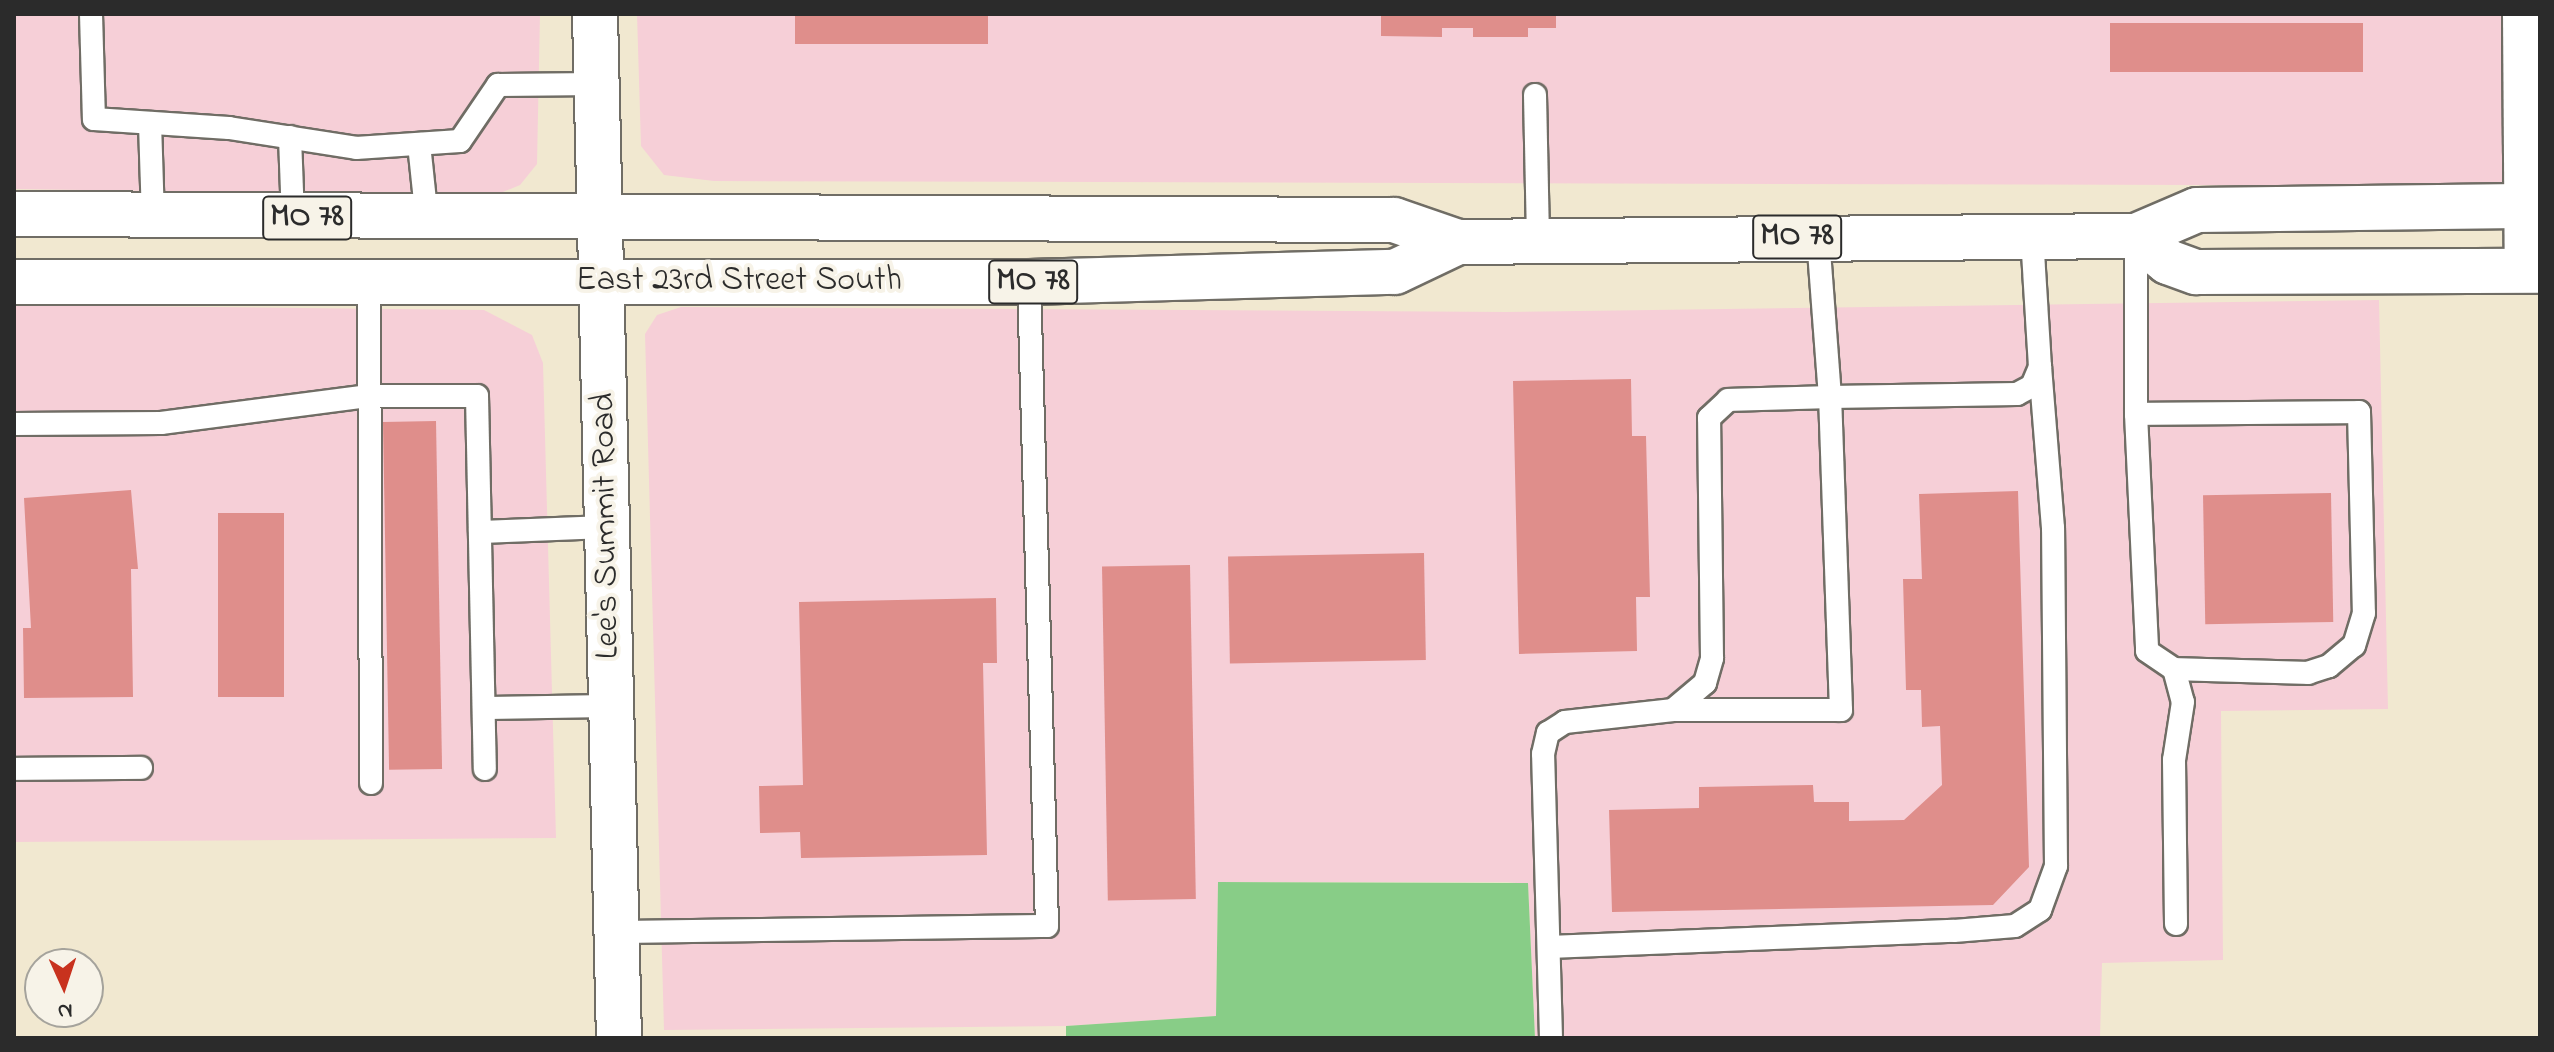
<!DOCTYPE html>
<style>
body{margin:0}
#map{position:relative;width:2554px;height:1052px;overflow:hidden;background:#f1e8d0;font-family:"Indie Flower",sans-serif}
div>[style]{position:absolute}
[style*='--x']{left:calc(var(--x)*1px);top:calc(var(--y)*1px);width:calc(var(--w)*1px);rotate:calc(var(--a)*1deg)}
.built>*{inset:0;background:#f6cfd7}
.green>*{inset:0;background:#88cd87}
.building>*{inset:0;background:#df8e8b;transform-origin:0 0}
.roads{filter:drop-shadow(2px 0 #706d65) drop-shadow(-2px 0 #706d65) drop-shadow(0 2px #706d65) drop-shadow(0 -2px #706d65)}
.service>*{height:22px;margin:-11px;padding:0 11px;transform-origin:11px;border-radius:11px;background:#fff}
.minor>*{height:42px;margin:-21px;padding:0 21px;transform-origin:21px;border-radius:21px;background:#fff}
.secondary>*{height:44px;margin:-22px;padding:0 22px;transform-origin:22px;border-radius:22px;background:#fff}
.primary>*{height:44px;margin:-22px;padding:0 22px;transform-origin:22px;border-radius:22px;background:#fff}
span{translate:-50% -50%;white-space:nowrap;text-align:center;line-height:1.15;-webkit-text-stroke:8px #f7f3e8;paint-order:stroke}
.shield-label span{padding:2px 6px;background:#f7f3e8;border:2px solid;border-radius:6px;-webkit-text-stroke-width:0}
.shield-label{font-size:32px;color:#2b2b2b;font-weight:700}
.street-label{font-size:34px;color:#2b2b2b}
.frame{position:absolute;inset:0;border:16px solid #2b2b2b;pointer-events:none}
.north{position:absolute;left:24px;top:948px;width:80px;height:80px;box-sizing:border-box;background:#f7f3e8;border:2px solid #a5a39c;border-radius:50%;rotate:177deg;font-size:22px;font-weight:700;line-height:32px;text-align:center;color:#2b2b2b}
.north::after{content:'';display:block;margin:auto;width:28px;height:36px;background:#c8321e;clip-path:polygon(50% 0,100% 100%,50% 72%,0 100%)}
</style>
<div id="map">
<div class="built">
<i style="clip-path:polygon(14px 14px,540px 14px,537px 164px,520px 185px,493px 196px,14px 189px)"></i>
<i style="clip-path:polygon(637px 14px,2540px 14px,2540px 186px,714px 181px,664px 175px,641px 146px)"></i>
<i style="clip-path:polygon(2379px 300px,2388px 709px,2221px 711px,2223px 960px,2102px 963px,2100px 1038px,1535px 1038px,1528px 884px,1507px 882px,1218px 882px,1216px 1016px,1066px 1026px,664px 1030px,645px 334px,657px 315px,681px 307px,1506px 312px)"></i>
<i style="clip-path:polygon(14px 305px,484px 310px,532px 335px,543px 363px,556px 838px,14px 842px)"></i>
</div>
<div class="green">
<i style="clip-path:polygon(1218px 882px,1528px 883px,1535px 1038px,1066px 1038px,1066px 1026px,1216px 1016px)"></i>
</div>
<div class="building">
<i style="left:795px;top:14px;width:193px;height:30px"></i>
<i style="clip-path:polygon(1381px 14px,1556px 14px,1556px 28px,1528px 28px,1528px 37px,1473px 37px,1473px 28px,1442px 28px,1442px 37px,1381px 36px)"></i>
<i style="left:2110px;top:23px;width:253px;height:49px"></i>
<i style="clip-path:polygon(1631px 379px,1632px 436px,1646px 436px,1650px 597px,1636px 597px,1637px 651px,1519px 654px,1513px 381px)"></i>
<i style="left:436px;top:421px;width:348px;height:53px;rotate:89deg"></i>
<i style="clip-path:polygon(131px 490px,138px 569px,131px 569px,133px 697px,24px 698px,23px 628px,31px 628px,24px 498px)"></i>
<i style="clip-path:polygon(2018px 491px,2029px 867px,1993px 905px,1612px 912px,1609px 810px,1699px 808px,1699px 787px,1813px 785px,1814px 802px,1849px 802px,1849px 821px,1904px 820px,1942px 785px,1940px 726px,1922px 727px,1921px 690px,1906px 690px,1903px 579px,1922px 579px,1919px 494px)"></i>
<i style="left:2331px;top:493px;width:129px;height:128px;rotate:89deg"></i>
<i style="left:218px;top:513px;width:66px;height:184px"></i>
<i style="left:1424px;top:553px;width:107px;height:196px;rotate:89deg"></i>
<i style="left:1190px;top:565px;width:334px;height:88px;rotate:89deg"></i>
<i style="clip-path:polygon(996px 598px,997px 663px,983px 663px,987px 855px,801px 858px,800px 832px,760px 833px,759px 786px,803px 785px,799px 602px)"></i>
</div>
<div class="roads">
<div class="service">
<i style="--x:91;--y:14;--w:105;--a:88.4"></i>
<i style="--x:94;--y:119;--w:135;--a:3.8"></i>
<i style="--x:229;--y:128;--w:129;--a:8.9"></i>
<i style="--x:356;--y:148;--w:104;--a:-3.9"></i>
<i style="--x:460;--y:141;--w:68;--a:-55.8"></i>
<i style="--x:498;--y:85;--w:99;--a:-0.6"></i>
<i style="--x:1535;--y:95;--w:144;--a:88.8"></i>
<i style="--x:150;--y:123;--w:93;--a:88.2"></i>
<i style="--x:290;--y:137;--w:80;--a:87.9"></i>
<i style="--x:419;--y:144;--w:76;--a:84"></i>
<i style="--x:2136;--y:237;--w:177;--a:90"></i>
<i style="--x:2136;--y:414;--w:223;--a:-0.5"></i>
<i style="--x:2359;--y:412;--w:201;--a:88.6"></i>
<i style="--x:2364;--y:613;--w:34;--a:107"></i>
<i style="--x:2354;--y:645;--w:33;--a:140"></i>
<i style="--x:2329;--y:666;--w:22;--a:162"></i>
<i style="--x:2308;--y:673;--w:134;--a:-178.3"></i>
<i style="--x:369;--y:282;--w:501;--a:89.77"></i>
<i style="--x:2136;--y:414;--w:237;--a:87.3"></i>
<i style="--x:2147;--y:651;--w:32;--a:34"></i>
<i style="--x:2174;--y:669;--w:34;--a:75"></i>
<i style="--x:2183;--y:702;--w:59;--a:98.8"></i>
<i style="--x:2174;--y:760;--w:164;--a:89.3"></i>
<i style="--x:14;--y:424;--w:147;--a:-0.4"></i>
<i style="--x:161;--y:423;--w:210;--a:-7.4"></i>
<i style="--x:369;--y:396;--w:108;--a:0"></i>
<i style="--x:477;--y:396;--w:373;--a:88.8"></i>
<i style="--x:480;--y:532;--w:127;--a:-2.3"></i>
<i style="--x:484;--y:708;--w:127;--a:-0.9"></i>
<i style="--x:1673;--y:710;--w:168;--a:0"></i>
<i style="--x:1841;--y:710;--w:313;--a:-92"></i>
<i style="--x:1830;--y:397;--w:187;--a:-0.9"></i>
<i style="--x:2017;--y:394;--w:17;--a:-28"></i>
<i style="--x:2032;--y:386;--w:21;--a:-67"></i>
<i style="--x:2040;--y:367;--w:131;--a:-93.5"></i>
<i style="--x:14;--y:769;--w:127;--a:-0.5"></i>
<i style="--x:616;--y:932;--w:431;--a:-0.8"></i>
<i style="--x:1047;--y:926;--w:644;--a:-91.6"></i>
<i style="--x:1549;--y:947;--w:405;--a:-2.3"></i>
<i style="--x:1954;--y:931;--w:61;--a:-4.7"></i>
<i style="--x:2015;--y:926;--w:30;--a:-33"></i>
<i style="--x:2040;--y:910;--w:47;--a:-70"></i>
<i style="--x:2056;--y:866;--w:338;--a:-90.5"></i>
<i style="--x:2053;--y:528;--w:162;--a:-94.6"></i>
<i style="--x:1551;--y:1038;--w:284;--a:-91.6"></i>
<i style="--x:1543;--y:754;--w:22;--a:-77"></i>
<i style="--x:1548;--y:733;--w:20;--a:-33"></i>
<i style="--x:1565;--y:722;--w:109;--a:-6.3"></i>
<i style="--x:1673;--y:710;--w:42;--a:-40.2"></i>
<i style="--x:1705;--y:683;--w:26;--a:-74"></i>
<i style="--x:1712;--y:658;--w:240;--a:-90.7"></i>
<i style="--x:1709;--y:418;--w:26;--a:-43"></i>
<i style="--x:1728;--y:400;--w:102;--a:-1.7"></i>
<i style="--x:1830;--y:397;--w:161;--a:-94.3"></i>
</div>
<div class="minor">
<i style="--x:2524;--y:14;--w:257;--a:89.6"></i>
</div>
<div class="secondary">
<i style="--x:595;--y:14;--w:1024;--a:88.66"></i>
</div>
<div class="primary">
<i style="--x:14;--y:214;--w:1380;--a:0.25"></i>
<i style="--x:1394;--y:220;--w:68;--a:19"></i>
<i style="--x:1458;--y:242;--w:678;--a:-0.51"></i>
<i style="--x:2136;--y:236;--w:66;--a:-23.1"></i>
<i style="--x:2197;--y:210;--w:343;--a:-0.7"></i>
<i style="--x:2136;--y:236;--w:41;--a:39.1"></i>
<i style="--x:2168;--y:262;--w:30;--a:20"></i>
<i style="--x:2196;--y:272;--w:344;--a:-0.2"></i>
<i style="--x:14;--y:282;--w:1015;--a:0"></i>
<i style="--x:1029;--y:282;--w:366;--a:-1.6"></i>
<i style="--x:1395;--y:272;--w:70;--a:-25.5"></i>
</div>
</div>
<div class="shield-label">
<span style="left:307px;top:218px">MO 78</span>
<span style="left:1797px;top:237px">MO 78</span>
<span style="left:1033px;top:282px">MO 78</span>
</div>
<div class="street-label">
<span style="left:739px;top:282px">East 23rd Street South</span>
<span style="left:607px;top:526px;rotate:-91deg">Lee's Summit Road</span>
</div>
<div class="frame"></div>
<div class="north">N</div>
</div>
